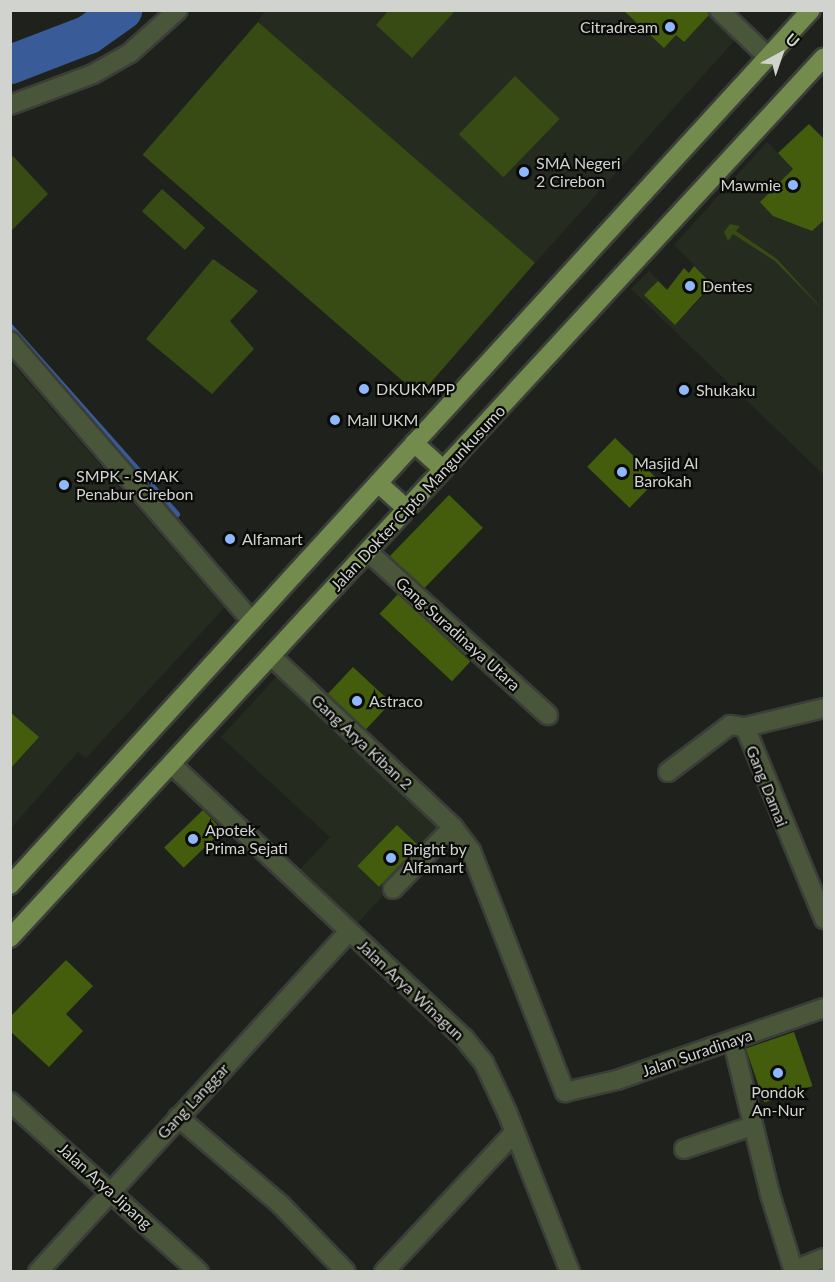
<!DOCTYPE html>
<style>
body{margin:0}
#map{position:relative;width:835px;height:1282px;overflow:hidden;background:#1f221c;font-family:Lato,sans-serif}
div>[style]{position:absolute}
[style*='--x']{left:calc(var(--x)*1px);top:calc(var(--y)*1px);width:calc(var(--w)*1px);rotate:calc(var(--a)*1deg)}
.built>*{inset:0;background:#262b20}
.green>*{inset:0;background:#384b14;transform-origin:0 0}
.stream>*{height:7px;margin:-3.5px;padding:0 3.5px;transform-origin:3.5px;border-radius:3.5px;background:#395b98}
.river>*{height:39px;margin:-19.5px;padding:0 19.5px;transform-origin:19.5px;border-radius:19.5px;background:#395b98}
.building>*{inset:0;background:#445d0d;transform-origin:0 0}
.roads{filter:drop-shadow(2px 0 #3b3e39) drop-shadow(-2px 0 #3b3e39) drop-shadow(0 2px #3b3e39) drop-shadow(0 -2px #3b3e39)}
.minor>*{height:18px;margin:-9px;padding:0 9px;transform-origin:9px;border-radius:9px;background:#4a5639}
.major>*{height:18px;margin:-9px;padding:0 9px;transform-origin:9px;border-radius:9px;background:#738b4d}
.dots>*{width:16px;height:16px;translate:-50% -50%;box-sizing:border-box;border:3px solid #0a0b08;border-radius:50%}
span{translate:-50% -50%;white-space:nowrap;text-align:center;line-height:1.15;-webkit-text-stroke:4.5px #0a0b08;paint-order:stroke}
.poi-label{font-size:16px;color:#d1d3cf}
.right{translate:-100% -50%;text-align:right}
.left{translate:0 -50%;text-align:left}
.street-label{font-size:16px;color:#d1d3cf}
.frame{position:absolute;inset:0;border:12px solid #d1d3cf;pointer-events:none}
.north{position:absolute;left:751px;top:24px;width:60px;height:60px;-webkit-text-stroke:4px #0a0b08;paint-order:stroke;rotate:40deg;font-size:16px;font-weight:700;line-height:24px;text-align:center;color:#d1d3cf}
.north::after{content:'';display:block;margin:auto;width:21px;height:27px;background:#d1d3cf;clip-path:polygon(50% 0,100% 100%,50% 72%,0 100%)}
</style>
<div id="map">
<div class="built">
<i style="clip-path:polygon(265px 10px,714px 10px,740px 34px,535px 263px,258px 22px)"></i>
<i style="clip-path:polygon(767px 142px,824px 201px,824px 475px,631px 289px,649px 271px,689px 311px,713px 284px,674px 245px)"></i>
<i style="clip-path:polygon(11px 362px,224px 608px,86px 758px,78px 752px,11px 828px)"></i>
<i style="clip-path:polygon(281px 672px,447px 826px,355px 926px,297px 873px,330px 837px,221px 737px)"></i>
</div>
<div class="green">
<i style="clip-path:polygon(389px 10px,455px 10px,455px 11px,412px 58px,376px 25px)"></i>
<i style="left:258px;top:22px;width:367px;height:176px;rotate:41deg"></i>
<i style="left:515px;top:76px;width:62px;height:81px;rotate:44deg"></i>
<i style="clip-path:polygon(13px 156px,48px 194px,11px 231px,10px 157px)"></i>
<i style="left:162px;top:189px;width:58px;height:30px;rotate:42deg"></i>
<i style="clip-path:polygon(730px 224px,740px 226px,736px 231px,777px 259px,824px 311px,775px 261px,733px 234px,728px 241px,724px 232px)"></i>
<i style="clip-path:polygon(213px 259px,258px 291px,230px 321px,254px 349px,212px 394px,146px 339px)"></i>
</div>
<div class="stream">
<i style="--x:10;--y:327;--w:250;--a:48.4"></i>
</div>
<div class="river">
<i style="--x:10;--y:64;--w:84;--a:-21"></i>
<i style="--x:88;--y:34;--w:42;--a:-35.2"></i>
</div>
<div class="building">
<i style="clip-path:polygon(623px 10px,708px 10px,709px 15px,684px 42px,676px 35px,664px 48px)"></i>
<i style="clip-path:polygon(809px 124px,825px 140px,825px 219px,812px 231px,773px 216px,760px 202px,793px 169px,778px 153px)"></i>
<i style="clip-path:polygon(694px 266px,712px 284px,675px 325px,644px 295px,658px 281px,667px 290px,684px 268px,689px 273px)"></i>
<i style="left:615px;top:438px;width:59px;height:40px;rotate:44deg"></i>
<i style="left:449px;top:495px;width:47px;height:86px;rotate:44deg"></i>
<i style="left:398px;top:594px;width:99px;height:27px;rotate:43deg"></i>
<i style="left:353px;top:667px;width:52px;height:37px;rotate:43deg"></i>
<i style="clip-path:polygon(10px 712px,39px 737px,10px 769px)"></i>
<i style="left:203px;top:810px;width:28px;height:54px;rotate:46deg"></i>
<i style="left:397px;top:825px;width:30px;height:57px;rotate:44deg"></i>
<i style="clip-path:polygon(66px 960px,93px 986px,66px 1014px,83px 1031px,49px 1067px,10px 1031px,10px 1017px)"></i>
<i style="left:794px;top:1032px;width:57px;height:51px;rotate:71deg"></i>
</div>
<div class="roads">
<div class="minor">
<i style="--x:719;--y:10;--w:68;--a:43.8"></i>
<i style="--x:10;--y:105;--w:89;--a:-20.5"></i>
<i style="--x:93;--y:74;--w:43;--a:-29.6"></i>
<i style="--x:130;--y:53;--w:64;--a:-41.9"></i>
<i style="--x:10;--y:341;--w:370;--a:49.2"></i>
<i style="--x:368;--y:552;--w:243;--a:42.2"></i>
<i style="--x:271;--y:656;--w:250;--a:43.2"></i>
<i style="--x:453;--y:827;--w:30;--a:53"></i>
<i style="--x:471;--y:851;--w:259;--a:68.7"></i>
<i style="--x:565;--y:1092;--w:53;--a:-13"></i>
<i style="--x:617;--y:1080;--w:219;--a:-19.2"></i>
<i style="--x:824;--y:708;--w:81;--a:166.5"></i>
<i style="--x:745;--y:727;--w:208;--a:67.6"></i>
<i style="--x:171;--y:764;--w:401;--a:43.1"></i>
<i style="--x:464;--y:1038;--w:32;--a:51"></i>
<i style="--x:484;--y:1063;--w:54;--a:64.9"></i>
<i style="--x:507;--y:1112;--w:172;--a:68.5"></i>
<i style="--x:668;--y:772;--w:78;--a:-37.2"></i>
<i style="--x:730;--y:725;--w:15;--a:8"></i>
<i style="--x:393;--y:889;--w:86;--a:-45.9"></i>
<i style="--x:733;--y:1042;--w:156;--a:76.3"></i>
<i style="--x:770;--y:1194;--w:82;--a:72.9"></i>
<i style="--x:10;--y:1102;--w:254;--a:42"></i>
<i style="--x:178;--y:1117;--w:135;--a:40.5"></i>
<i style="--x:281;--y:1205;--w:93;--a:45.9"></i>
<i style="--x:684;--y:1149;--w:72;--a:-18.7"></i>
<i style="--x:794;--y:1270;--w:32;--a:-22"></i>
<i style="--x:38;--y:1272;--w:461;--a:-47.6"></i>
<i style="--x:384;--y:1272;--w:190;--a:-46.9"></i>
</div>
<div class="major">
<i style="--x:414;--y:443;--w:39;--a:42"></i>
<i style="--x:378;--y:483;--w:39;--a:42"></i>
<i style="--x:10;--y:885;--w:1186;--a:-47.53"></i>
<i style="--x:10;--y:938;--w:1199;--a:-47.26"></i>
</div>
</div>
<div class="dots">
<i style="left:670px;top:27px;background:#90b8fd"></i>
<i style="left:524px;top:172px;background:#90b8fd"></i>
<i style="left:793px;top:185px;background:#90b8fd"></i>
<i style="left:690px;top:286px;background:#90b8fd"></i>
<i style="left:364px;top:389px;background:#90b8fd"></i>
<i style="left:684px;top:390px;background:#90b8fd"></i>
<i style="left:335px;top:420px;background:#90b8fd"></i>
<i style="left:622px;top:472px;background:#90b8fd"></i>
<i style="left:64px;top:485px;background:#90b8fd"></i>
<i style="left:230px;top:539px;background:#90b8fd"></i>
<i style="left:357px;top:701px;background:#90b8fd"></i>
<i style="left:193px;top:839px;background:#90b8fd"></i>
<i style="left:391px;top:858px;background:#90b8fd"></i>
<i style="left:778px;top:1073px;background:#90b8fd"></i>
</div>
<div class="poi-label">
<span class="right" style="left:658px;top:27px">Citradream</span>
<span class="left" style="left:536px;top:172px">SMA Negeri<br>2 Cirebon</span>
<span class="right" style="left:781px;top:185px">Mawmie</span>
<span class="left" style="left:702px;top:286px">Dentes</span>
<span class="left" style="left:376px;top:389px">DKUKMPP</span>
<span class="left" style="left:696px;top:390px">Shukaku</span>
<span class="left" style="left:347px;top:420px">Mall UKM</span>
<span class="left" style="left:634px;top:472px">Masjid Al<br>Barokah</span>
<span class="left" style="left:76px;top:485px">SMPK - SMAK<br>Penabur Cirebon</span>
<span class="left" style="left:242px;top:539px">Alfamart</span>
<span class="left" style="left:369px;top:701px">Astraco</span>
<span class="left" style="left:205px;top:839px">Apotek<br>Prima Sejati</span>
<span class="left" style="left:403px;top:858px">Bright by<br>Alfamart</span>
<span style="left:778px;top:1101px">Pondok<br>An-Nur</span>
</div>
<div class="street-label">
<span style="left:418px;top:498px;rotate:-47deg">Jalan Dokter Cipto Mangunkusumo</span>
<span style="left:458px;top:634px;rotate:42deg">Gang Suradinaya Utara</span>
<span style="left:362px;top:742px;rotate:43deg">Gang Arya Kiban 2</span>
<span style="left:767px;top:786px;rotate:68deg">Gang Damai</span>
<span style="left:411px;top:990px;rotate:43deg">Jalan Arya Winagun</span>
<span style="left:697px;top:1053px;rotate:-19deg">Jalan Suradinaya</span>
<span style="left:193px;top:1101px;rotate:-47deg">Gang Langgar</span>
<span style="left:105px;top:1186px;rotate:42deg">Jalan Arya Jipang</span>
</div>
<div class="frame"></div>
<div class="north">U</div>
</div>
